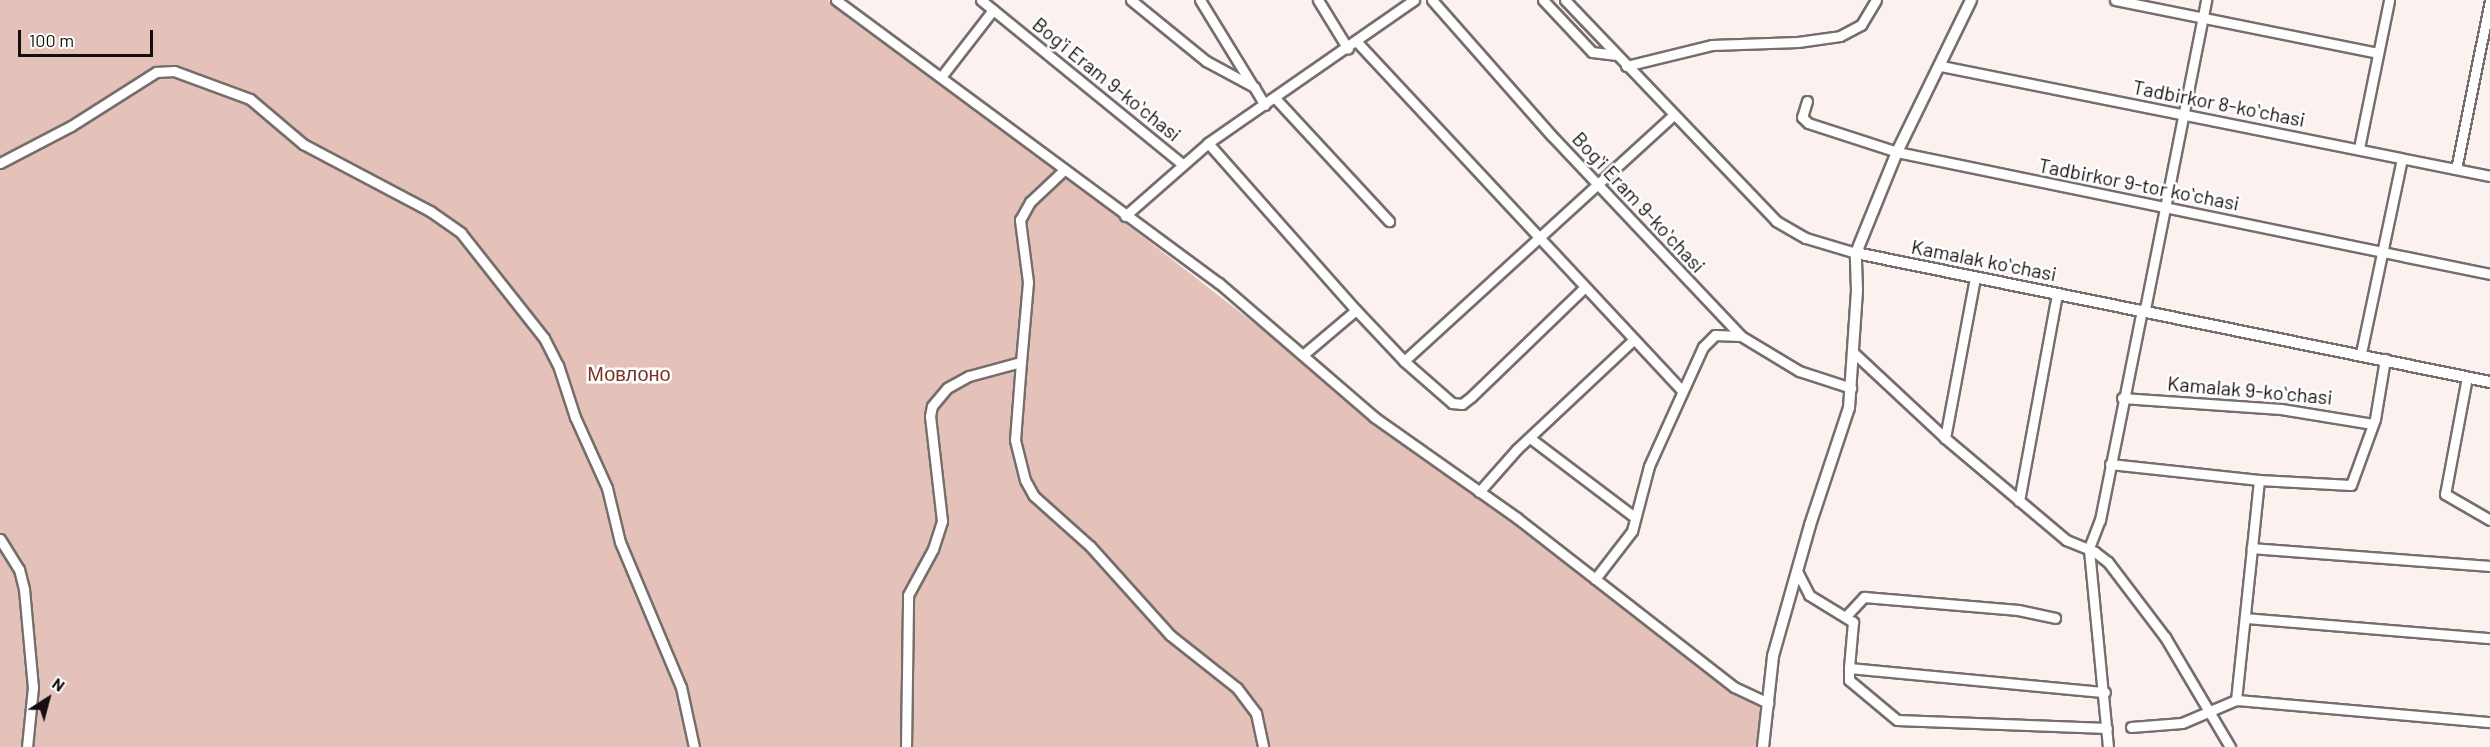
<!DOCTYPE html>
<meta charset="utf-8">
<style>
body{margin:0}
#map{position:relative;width:2490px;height:747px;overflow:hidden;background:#fbf2ef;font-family:Barlow,sans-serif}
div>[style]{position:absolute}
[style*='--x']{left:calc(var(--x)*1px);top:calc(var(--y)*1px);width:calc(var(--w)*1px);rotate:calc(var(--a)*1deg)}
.green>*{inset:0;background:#e5c2b9}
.roads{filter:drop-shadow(2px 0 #766e6c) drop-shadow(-2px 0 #766e6c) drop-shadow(0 2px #766e6c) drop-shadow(0 -2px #766e6c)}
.minor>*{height:9px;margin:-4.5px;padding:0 4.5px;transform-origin:4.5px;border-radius:4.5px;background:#fff}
.tertiary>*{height:10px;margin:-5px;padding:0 5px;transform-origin:5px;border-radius:5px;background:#fff}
span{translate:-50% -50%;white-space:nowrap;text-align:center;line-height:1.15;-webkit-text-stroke:5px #fff;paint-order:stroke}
.street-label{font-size:20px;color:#120f0e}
.park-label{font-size:20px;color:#753526}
.north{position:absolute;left:18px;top:669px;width:60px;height:60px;-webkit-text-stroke:4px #fff;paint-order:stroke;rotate:36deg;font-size:16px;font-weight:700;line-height:24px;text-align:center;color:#120f0e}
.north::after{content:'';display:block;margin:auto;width:21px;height:27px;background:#120f0e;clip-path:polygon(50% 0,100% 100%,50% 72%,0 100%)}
.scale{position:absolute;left:18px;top:30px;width:135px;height:27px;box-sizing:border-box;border:3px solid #120f0e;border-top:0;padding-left:8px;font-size:18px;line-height:21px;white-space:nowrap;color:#120f0e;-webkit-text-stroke:4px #fff;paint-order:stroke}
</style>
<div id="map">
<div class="green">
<i style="clip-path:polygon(0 0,828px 0,1057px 170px,1425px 456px,1763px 706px,1763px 747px,0 747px)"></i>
</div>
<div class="roads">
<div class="minor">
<i style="--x:836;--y:0;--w:476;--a:36.5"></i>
<i style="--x:1219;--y:283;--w:205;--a:40.8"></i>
<i style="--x:1374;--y:417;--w:175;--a:35.2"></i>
<i style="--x:1517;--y:518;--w:275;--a:37.9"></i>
<i style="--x:1734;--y:687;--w:38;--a:25"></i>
<i style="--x:981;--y:0;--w:258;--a:39.2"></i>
<i style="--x:1131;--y:0;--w:97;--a:39.1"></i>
<i style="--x:1206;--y:61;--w:55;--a:28.4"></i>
<i style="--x:1254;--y:87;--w:21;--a:59"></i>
<i style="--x:1200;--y:0;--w:100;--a:58.5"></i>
<i style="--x:1318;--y:0;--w:57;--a:58.5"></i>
<i style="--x:1432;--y:0;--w:181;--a:48.6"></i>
<i style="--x:1552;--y:136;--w:275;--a:46.6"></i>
<i style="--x:1741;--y:336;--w:68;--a:31.1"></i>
<i style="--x:1799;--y:371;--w:55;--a:18.1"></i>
<i style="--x:1543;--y:0;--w:71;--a:46.7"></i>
<i style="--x:1592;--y:52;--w:23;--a:7"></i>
<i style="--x:1565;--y:0;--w:306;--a:46.3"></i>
<i style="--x:1776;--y:221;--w:34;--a:30"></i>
<i style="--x:1806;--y:238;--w:52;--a:16.7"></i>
<i style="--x:2115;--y:0;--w:267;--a:11.4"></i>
<i style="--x:1357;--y:42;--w:475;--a:47"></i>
<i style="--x:1626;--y:66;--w:89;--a:-13.7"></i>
<i style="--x:1712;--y:45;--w:86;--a:-2"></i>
<i style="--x:1798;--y:42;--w:42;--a:-8.1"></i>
<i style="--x:1840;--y:36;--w:24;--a:-28"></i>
<i style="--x:1861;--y:25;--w:29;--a:-59"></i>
<i style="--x:1941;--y:66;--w:560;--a:11.33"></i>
<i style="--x:941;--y:77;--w:85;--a:-52.2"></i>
<i style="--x:1275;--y:98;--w:168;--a:47.2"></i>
<i style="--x:1807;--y:101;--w:17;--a:107"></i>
<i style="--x:1802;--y:117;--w:8;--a:45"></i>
<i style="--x:1808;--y:123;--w:94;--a:18"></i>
<i style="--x:1897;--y:152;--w:605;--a:11.63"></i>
<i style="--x:1208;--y:143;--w:223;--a:48.5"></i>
<i style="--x:1356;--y:310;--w:70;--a:46.7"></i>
<i style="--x:1404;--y:361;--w:64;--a:41.2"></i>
<i style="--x:1452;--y:403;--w:10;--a:6"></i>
<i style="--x:1462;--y:404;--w:11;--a:-38"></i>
<i style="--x:1471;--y:397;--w:157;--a:-44"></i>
<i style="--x:2359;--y:148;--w:151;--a:-78.5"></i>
<i style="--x:0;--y:163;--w:80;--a:-27.5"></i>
<i style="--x:71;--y:126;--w:101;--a:-32.4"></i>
<i style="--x:156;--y:72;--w:18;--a:-3"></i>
<i style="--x:174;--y:71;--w:81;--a:20.2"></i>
<i style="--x:250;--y:99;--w:70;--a:40.3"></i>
<i style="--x:303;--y:144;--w:144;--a:27.8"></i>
<i style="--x:430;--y:211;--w:38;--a:35"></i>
<i style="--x:461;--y:233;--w:134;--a:51.7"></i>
<i style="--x:544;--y:338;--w:30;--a:63"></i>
<i style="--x:558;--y:365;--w:55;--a:71.9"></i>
<i style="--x:575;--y:417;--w:78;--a:65.7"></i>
<i style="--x:607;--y:488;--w:56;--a:76.5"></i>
<i style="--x:620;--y:542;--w:157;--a:67.2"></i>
<i style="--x:681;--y:687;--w:61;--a:77.8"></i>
<i style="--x:2456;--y:169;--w:172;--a:-78.6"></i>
<i style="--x:1125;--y:216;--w:111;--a:-41.3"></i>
<i style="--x:1208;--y:143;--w:251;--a:-34.8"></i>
<i style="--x:2145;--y:309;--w:315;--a:-78.8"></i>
<i style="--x:1854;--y:353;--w:125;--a:43"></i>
<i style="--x:1945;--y:438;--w:158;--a:40.1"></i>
<i style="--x:2066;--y:540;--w:31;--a:22"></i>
<i style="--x:2095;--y:552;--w:16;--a:38"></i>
<i style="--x:2108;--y:562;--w:94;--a:52.8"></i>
<i style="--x:2165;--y:637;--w:128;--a:59.4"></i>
<i style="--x:2361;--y:353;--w:198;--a:-78.1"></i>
<i style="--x:1304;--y:354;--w:68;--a:-40.2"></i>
<i style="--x:1404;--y:361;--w:365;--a:-42.4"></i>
<i style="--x:1021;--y:362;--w:80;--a:-85"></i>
<i style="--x:1028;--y:282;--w:63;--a:-97.4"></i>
<i style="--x:1020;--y:220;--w:21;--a:-61"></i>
<i style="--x:1030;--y:202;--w:47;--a:-43.3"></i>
<i style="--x:2467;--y:377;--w:119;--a:100.6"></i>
<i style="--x:2445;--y:494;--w:52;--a:30"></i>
<i style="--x:2122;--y:398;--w:159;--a:4"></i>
<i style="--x:2281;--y:409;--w:93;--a:9.3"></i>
<i style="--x:1530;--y:438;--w:129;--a:37.1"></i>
<i style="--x:1945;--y:438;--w:163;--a:-79.4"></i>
<i style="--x:2110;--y:464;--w:150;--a:6.1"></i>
<i style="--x:2259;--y:480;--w:68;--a:95.9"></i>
<i style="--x:2259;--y:480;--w:92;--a:3.1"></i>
<i style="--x:2351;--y:485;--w:70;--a:-70"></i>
<i style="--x:2375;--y:419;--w:61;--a:-80.5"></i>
<i style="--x:1479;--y:492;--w:57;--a:-48.5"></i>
<i style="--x:1517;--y:449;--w:159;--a:-43.2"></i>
<i style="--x:2019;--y:501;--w:211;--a:-79.6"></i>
<i style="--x:0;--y:539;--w:36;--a:58"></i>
<i style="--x:19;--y:569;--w:21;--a:76"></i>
<i style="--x:24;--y:589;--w:98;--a:84.8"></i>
<i style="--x:33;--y:687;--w:60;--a:95.7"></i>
<i style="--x:2490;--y:566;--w:239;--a:-175.7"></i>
<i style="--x:2252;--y:548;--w:153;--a:96"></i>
<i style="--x:2236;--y:700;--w:255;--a:5"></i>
<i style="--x:1797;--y:571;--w:27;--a:63"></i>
<i style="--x:1809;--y:595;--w:52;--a:31.5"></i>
<i style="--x:1853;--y:622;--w:46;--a:95"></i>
<i style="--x:1849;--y:668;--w:257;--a:5.4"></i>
<i style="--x:1595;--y:579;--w:61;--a:-52.4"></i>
<i style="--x:1632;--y:531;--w:67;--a:-75.3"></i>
<i style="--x:1649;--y:466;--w:131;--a:-65.6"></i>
<i style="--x:1703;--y:347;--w:17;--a:-45"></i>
<i style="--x:1715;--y:335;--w:26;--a:2"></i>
<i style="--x:1847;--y:615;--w:25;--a:-47"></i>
<i style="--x:1864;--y:597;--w:155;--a:4.8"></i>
<i style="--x:2018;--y:610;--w:38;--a:12"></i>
<i style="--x:2245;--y:618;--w:246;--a:4.7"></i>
<i style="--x:1849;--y:668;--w:12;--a:90"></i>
<i style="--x:1849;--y:680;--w:62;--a:39.8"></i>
<i style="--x:1897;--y:720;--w:210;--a:2.2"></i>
<i style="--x:2131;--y:727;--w:51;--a:-4.5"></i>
<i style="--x:2182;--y:723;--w:59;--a:-23.1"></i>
<i style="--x:906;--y:747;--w:152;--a:-89.2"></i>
<i style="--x:908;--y:595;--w:52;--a:-61.5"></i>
<i style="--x:933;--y:549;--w:29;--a:-72"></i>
<i style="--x:942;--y:521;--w:106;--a:-96.5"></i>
<i style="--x:930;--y:416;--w:10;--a:-79"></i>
<i style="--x:932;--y:406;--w:23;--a:-50"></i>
<i style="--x:947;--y:388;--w:25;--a:-29"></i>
<i style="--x:969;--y:376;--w:54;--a:-15.1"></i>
<i style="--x:1021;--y:362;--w:78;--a:94.4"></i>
<i style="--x:1015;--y:440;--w:41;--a:76"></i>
<i style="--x:1025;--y:480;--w:18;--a:61"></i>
<i style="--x:1034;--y:496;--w:75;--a:41.8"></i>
<i style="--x:1090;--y:546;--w:120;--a:48"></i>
<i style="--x:1170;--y:635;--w:85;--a:38.3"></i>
<i style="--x:1237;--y:688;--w:31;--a:53"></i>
<i style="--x:1256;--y:713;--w:35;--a:78"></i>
<i style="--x:2108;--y:747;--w:200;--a:-95.5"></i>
<i style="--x:2089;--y:548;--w:30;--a:-69"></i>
<i style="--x:2100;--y:520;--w:215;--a:-78.7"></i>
</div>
<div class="tertiary">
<i style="--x:1856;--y:253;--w:647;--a:11.5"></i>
<i style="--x:1763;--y:747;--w:92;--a:-83.7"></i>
<i style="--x:1773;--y:656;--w:136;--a:-74.2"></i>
<i style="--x:1810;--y:525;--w:123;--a:-71.6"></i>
<i style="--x:1849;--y:408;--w:118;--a:-86.1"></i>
<i style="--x:1857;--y:290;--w:37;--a:-92"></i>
<i style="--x:1856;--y:253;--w:109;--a:-67.9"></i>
<i style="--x:1897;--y:152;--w:169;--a:-64"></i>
</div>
</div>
<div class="street-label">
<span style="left:1107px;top:79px;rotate:39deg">Bogʻi Eram 9-koʻchasi</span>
<span style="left:2219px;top:103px;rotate:11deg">Tadbirkor 8-koʻchasi</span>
<span style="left:2139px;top:184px;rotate:11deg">Tadbirkor 9-tor koʻchasi</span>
<span style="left:1639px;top:202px;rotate:47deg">Bogʻi Eram 9-koʻchasi</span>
<span style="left:1984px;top:260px;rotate:11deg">Kamalak koʻchasi</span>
<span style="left:2250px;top:390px;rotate:5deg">Kamalak 9-koʻchasi</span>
</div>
<div class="park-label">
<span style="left:629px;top:373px">Мовлоно</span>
</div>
<div class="north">N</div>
<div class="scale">100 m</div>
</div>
